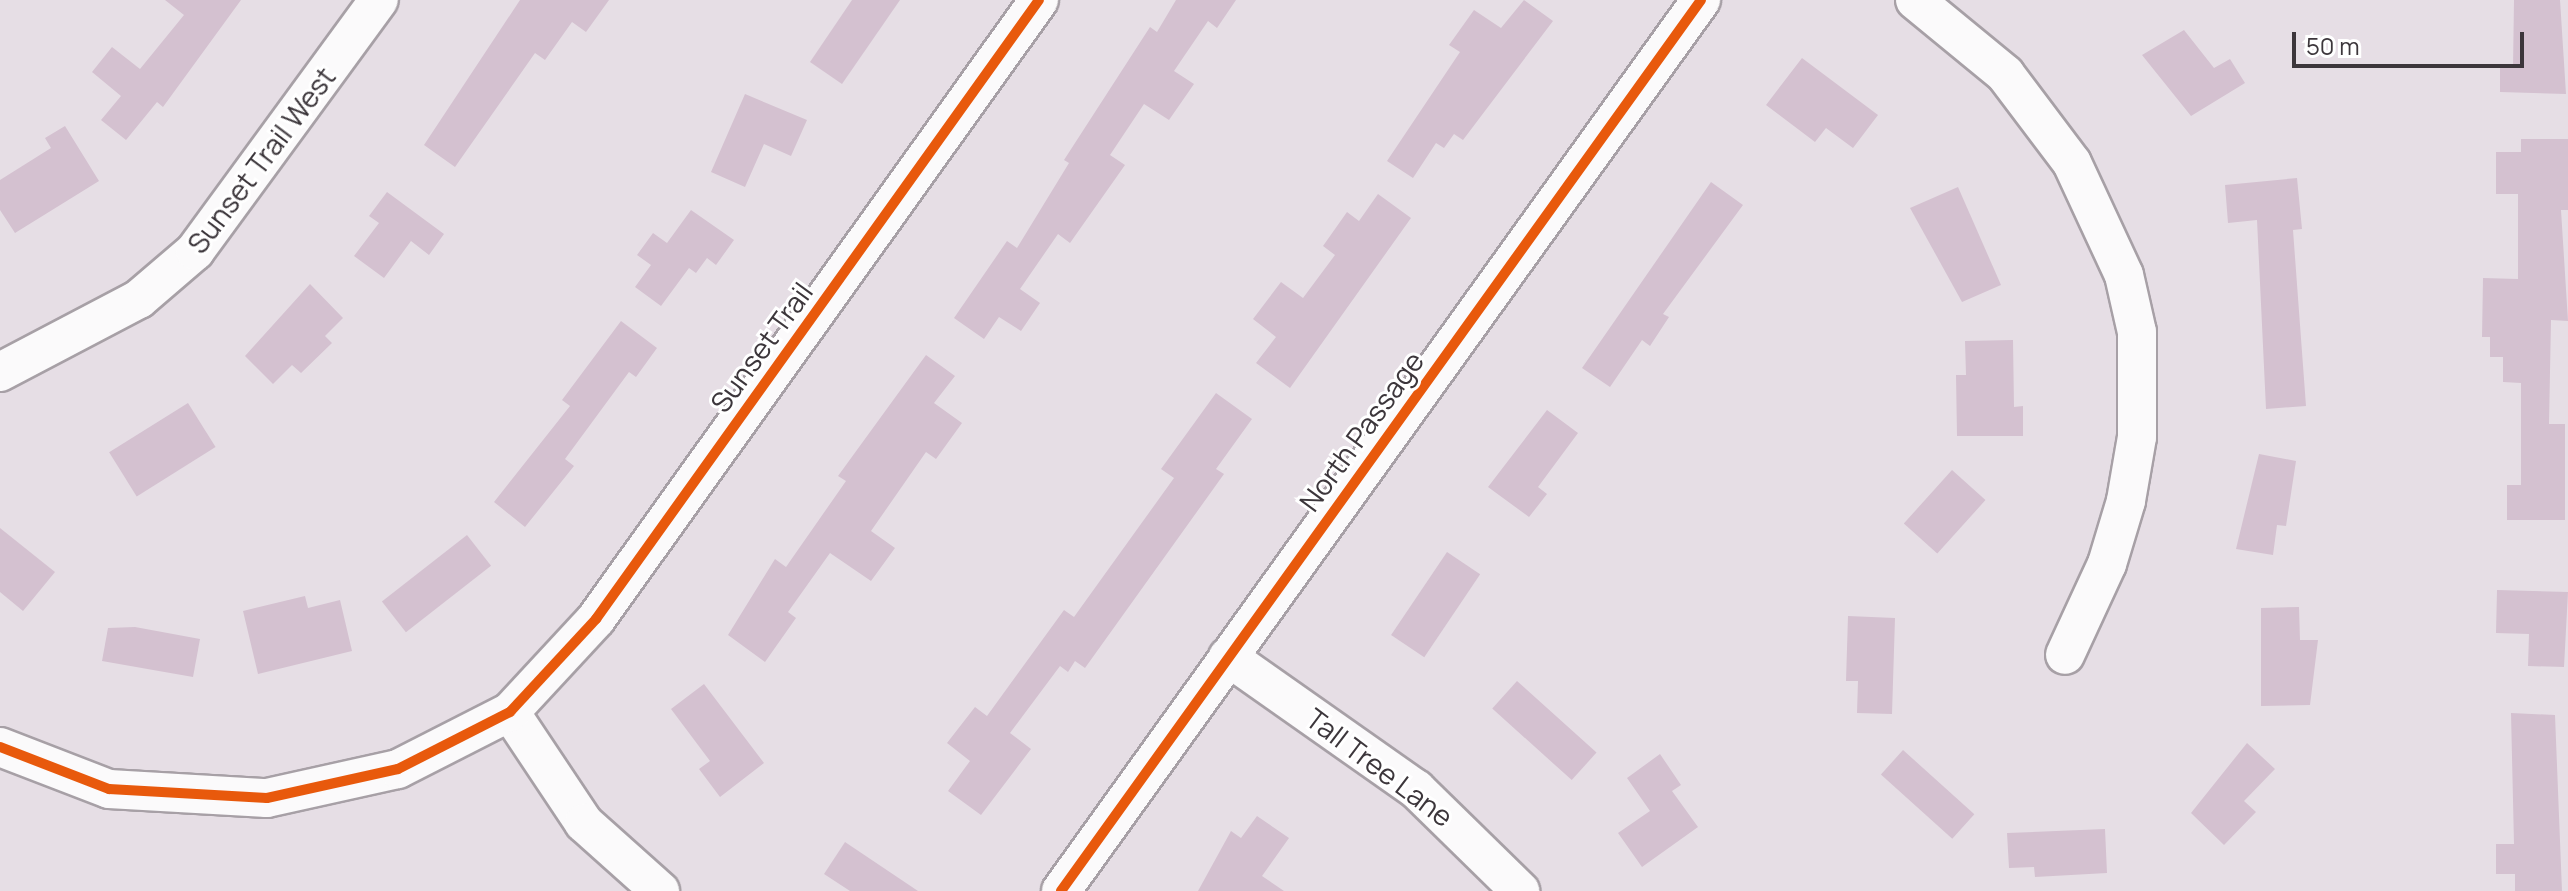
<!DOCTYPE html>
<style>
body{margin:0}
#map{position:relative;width:2568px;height:891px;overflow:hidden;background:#e6dee5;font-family:Manrope,sans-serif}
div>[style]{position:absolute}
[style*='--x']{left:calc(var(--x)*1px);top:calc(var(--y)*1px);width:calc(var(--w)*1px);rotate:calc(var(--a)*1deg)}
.building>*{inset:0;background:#d4c1d0;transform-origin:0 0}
.roads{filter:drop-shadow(2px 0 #a7a0a6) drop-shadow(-2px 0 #a7a0a6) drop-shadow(0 2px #a7a0a6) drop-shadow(0 -2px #a7a0a6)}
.street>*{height:38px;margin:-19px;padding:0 19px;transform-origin:19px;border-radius:19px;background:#fbfafb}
.cycleway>*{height:10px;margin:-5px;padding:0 5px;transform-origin:5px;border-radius:5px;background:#e8590c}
span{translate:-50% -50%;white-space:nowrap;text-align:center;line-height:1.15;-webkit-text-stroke:6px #fff;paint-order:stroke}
.street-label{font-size:28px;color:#3c363b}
.scale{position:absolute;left:2292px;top:32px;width:232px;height:36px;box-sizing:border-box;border:4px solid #3c363b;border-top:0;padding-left:10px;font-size:24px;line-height:28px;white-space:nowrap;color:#3c363b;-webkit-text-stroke:6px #fff;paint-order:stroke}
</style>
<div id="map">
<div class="building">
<i style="clip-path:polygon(165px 0,241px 0,163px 107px,157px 102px,126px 140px,101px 120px,121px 96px,92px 72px,112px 47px,140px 69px,184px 15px)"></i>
<i style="clip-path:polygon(520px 0,609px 0,586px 32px,572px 22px,545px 60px,535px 53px,455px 167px,424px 145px)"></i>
<i style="clip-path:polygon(852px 0,900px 0,842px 84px,810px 62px)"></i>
<i style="clip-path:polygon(1176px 0,1236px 0,1217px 28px,1208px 21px,1174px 71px,1194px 84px,1169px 120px,1144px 104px,1110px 155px,1125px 165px,1070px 243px,1058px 234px,1020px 289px,1040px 303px,1021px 331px,999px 317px,984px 339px,954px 318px,1007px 241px,1017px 248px,1069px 163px,1064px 160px,1150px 27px,1157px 32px)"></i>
<i style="clip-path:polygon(1524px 0,1553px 21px,1463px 140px,1454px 134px,1444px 148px,1436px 143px,1413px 178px,1387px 161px,1460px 52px,1449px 45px,1474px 10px,1501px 28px)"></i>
<i style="clip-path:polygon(2514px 0,2560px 0,2566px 94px,2500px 92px,2500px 68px,2513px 68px)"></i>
<i style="clip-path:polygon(2184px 30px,2214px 68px,2230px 59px,2245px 83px,2191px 116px,2142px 55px)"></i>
<i style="clip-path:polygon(1802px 58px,1878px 115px,1853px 148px,1826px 128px,1815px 142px,1766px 105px)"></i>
<i style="clip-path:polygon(745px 94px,807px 120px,791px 156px,764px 144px,745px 187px,711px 172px)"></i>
<i style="clip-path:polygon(65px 126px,99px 181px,15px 233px,0 210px,0 180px,51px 148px,45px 138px)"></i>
<i style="clip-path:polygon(2521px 139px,2568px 139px,2568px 210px,2561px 210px,2568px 321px,2551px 320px,2549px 424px,2565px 424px,2565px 520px,2507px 520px,2507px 485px,2521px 485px,2521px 383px,2503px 382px,2503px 357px,2490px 357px,2490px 337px,2482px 337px,2483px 278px,2518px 279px,2518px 194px,2496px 194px,2496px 152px,2521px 152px)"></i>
<i style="clip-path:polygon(2297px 178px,2302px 229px,2293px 230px,2306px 406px,2266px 409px,2257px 220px,2228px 223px,2225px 185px)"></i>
<i style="clip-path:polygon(1711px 182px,1743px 205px,1663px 314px,1669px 317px,1650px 346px,1642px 340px,1610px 387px,1582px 368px)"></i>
<i style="clip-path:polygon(1958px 187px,2001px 285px,1962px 302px,1910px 208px)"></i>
<i style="clip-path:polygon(387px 192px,444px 234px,429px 255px,411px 241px,384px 278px,354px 256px,379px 223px,369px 216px)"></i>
<i style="clip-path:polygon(1378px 194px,1411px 218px,1290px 388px,1256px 363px,1276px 337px,1253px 319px,1281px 282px,1303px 298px,1335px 255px,1323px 246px,1347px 212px,1359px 221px)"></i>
<i style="clip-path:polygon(691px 210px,734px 240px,716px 265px,707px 258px,696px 273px,689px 268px,661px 306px,635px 287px,651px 265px,637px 255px,653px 233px,667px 243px)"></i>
<i style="clip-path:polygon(310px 284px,343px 318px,325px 336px,332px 343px,301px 373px,292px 365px,273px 384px,245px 356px)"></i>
<i style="clip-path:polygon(621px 321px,657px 348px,636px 377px,629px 372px,565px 459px,574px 466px,525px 527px,494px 502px,570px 406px,562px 400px)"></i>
<i style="clip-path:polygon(2013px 340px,2014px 407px,2023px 406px,2023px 436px,1957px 436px,1956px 375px,1966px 375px,1965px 341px)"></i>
<i style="clip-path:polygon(926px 355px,955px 376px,934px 403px,962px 423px,936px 459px,926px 452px,871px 531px,895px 548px,871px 581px,830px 553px,788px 612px,796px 618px,765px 662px,728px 635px,775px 559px,786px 567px,846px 481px,838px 476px)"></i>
<i style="clip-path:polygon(1216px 393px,1252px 419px,1216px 469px,1224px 474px,1085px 668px,1075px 661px,1068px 672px,1060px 666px,1010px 733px,1031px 749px,981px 815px,948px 791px,970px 761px,947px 743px,975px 707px,987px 716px,1064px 610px,1074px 617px,1174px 478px,1161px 469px)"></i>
<i style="left:188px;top:403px;width:52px;height:93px;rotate:58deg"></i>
<i style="clip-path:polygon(1547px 410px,1578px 433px,1538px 487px,1547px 494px,1529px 517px,1488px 487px)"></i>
<i style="clip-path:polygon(2259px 454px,2296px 461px,2286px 526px,2277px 525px,2273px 555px,2236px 549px)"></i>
<i style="left:1952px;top:470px;width:45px;height:72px;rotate:42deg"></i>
<i style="clip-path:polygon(0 528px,55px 572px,23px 611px,0 592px)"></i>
<i style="left:467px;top:535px;width:39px;height:108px;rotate:52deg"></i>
<i style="left:1447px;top:552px;width:40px;height:100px;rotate:34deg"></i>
<i style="clip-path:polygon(2497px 590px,2568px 592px,2564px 667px,2528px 666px,2529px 634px,2496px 633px)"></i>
<i style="clip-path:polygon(305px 596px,308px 608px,340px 600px,352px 651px,258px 674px,243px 611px)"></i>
<i style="clip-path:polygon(2299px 607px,2300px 640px,2318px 640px,2310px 705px,2261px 706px,2261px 608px)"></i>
<i style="clip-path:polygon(1848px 616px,1895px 618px,1892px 714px,1857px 713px,1858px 681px,1846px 681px)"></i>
<i style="clip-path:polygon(135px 627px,200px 639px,193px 677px,102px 661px,108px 628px)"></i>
<i style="left:1517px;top:681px;width:107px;height:37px;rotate:42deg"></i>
<i style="clip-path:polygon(704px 684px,764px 763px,720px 797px,699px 769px,710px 761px,671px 709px)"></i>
<i style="clip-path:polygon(2511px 713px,2555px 715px,2562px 891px,2515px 891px,2515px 874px,2496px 874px,2496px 844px,2514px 844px)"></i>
<i style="clip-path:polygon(2247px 743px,2275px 769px,2244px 801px,2256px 812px,2224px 845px,2191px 813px)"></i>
<i style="left:1903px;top:750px;width:96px;height:33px;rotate:42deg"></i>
<i style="clip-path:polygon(1660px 754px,1681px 785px,1672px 791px,1698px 827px,1642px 867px,1618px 833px,1650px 811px,1627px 778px)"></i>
<i style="clip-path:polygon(1257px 816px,1289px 838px,1262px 876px,1284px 891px,1198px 891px,1231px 831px,1241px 838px)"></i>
<i style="clip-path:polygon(2105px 829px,2107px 873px,2035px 877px,2034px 867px,2009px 868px,2007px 833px)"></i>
<i style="clip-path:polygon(845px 842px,918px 891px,850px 891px,824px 874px)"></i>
</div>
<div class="roads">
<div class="street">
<i style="--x:1915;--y:0;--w:117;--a:39.4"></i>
<i style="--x:2005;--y:74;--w:111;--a:53"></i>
<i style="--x:2072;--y:163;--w:123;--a:65.1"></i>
<i style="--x:2124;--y:275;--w:58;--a:77.2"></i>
<i style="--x:2137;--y:332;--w:105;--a:90"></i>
<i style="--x:2137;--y:437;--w:65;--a:99.8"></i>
<i style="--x:2126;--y:501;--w:66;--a:106.8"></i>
<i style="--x:2107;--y:564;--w:100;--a:114.8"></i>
<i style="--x:0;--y:372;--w:157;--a:-27.7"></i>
<i style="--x:139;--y:299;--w:74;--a:-40.6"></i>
<i style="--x:195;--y:251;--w:311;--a:-53.8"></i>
<i style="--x:1228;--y:657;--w:230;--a:35.1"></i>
<i style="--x:1416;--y:789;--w:146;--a:44.4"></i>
<i style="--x:510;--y:712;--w:133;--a:56.3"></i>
<i style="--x:584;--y:823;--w:102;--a:41.8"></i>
<i style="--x:0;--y:747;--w:117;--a:21.1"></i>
<i style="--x:109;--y:789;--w:158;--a:3.3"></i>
<i style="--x:267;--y:798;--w:134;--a:-12.5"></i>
<i style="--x:398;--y:769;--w:126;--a:-27"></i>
<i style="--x:510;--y:712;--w:127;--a:-47.2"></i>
<i style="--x:596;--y:619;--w:761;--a:-54.41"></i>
<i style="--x:1061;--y:891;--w:1097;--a:-54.31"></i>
</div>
</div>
<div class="cycleway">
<i style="--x:0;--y:747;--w:117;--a:21.1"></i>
<i style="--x:109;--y:789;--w:158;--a:3.3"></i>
<i style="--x:267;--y:798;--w:134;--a:-12.5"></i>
<i style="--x:398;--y:769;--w:126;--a:-27"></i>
<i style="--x:510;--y:712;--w:127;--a:-47.2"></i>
<i style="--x:596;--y:619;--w:761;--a:-54.41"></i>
<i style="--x:1061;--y:891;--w:1097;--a:-54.31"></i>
</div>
<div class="street-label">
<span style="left:261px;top:160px;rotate:-53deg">Sunset Trail West</span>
<span style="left:761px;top:347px;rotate:-54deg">Sunset Trail</span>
<span style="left:1361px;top:431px;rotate:-54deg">North Passage</span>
<span style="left:1380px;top:767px;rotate:37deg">Tall Tree Lane</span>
</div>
<div class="scale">50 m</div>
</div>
